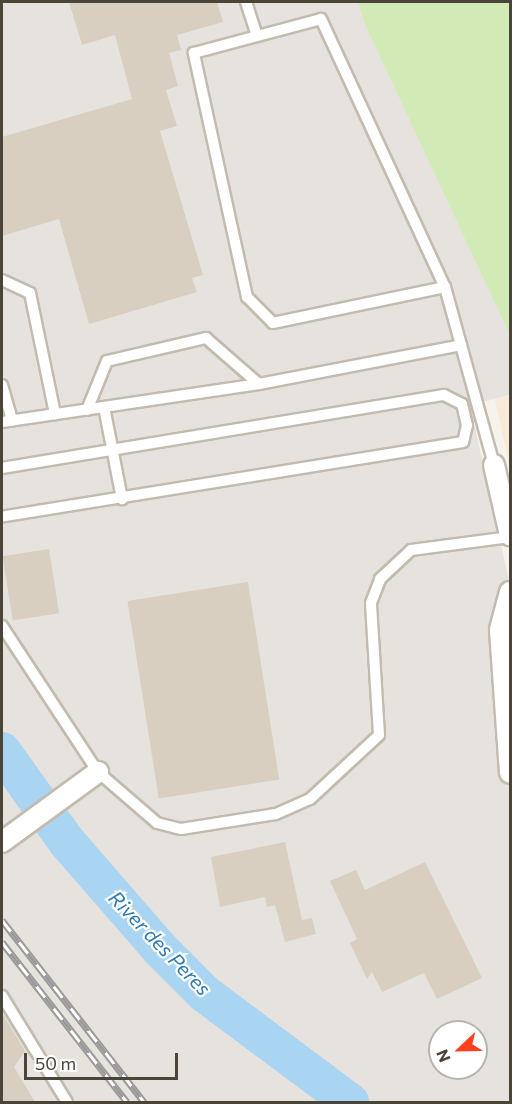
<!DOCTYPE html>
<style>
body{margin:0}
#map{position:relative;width:512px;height:1104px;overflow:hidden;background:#f6f3ec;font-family:Commissioner,sans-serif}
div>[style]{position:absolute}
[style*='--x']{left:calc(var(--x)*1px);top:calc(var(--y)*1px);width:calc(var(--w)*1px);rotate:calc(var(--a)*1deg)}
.commercial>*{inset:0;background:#f7ead8}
.industrial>*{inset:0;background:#e6e2dd}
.green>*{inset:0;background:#d2eab5}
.river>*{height:38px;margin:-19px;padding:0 19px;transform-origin:19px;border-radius:19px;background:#a9d4f2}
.building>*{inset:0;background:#d8cfc1;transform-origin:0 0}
.roads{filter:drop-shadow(2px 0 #c2bbae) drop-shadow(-2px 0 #c2bbae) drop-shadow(0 2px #c2bbae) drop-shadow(0 -2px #c2bbae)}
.service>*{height:10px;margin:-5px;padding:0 5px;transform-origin:5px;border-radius:5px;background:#fff}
.minor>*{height:20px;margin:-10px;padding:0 10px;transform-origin:10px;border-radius:10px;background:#fff}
.rail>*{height:7px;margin-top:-3.5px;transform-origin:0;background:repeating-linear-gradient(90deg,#fff 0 14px,#9a9a9a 0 28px);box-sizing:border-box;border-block:2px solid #9a9a9a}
span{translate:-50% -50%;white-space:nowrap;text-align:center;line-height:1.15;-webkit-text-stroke:4.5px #fff;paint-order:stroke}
.water-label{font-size:20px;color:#2e7ab2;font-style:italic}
.frame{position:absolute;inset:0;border:3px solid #4b4439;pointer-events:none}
.north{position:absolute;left:428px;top:1020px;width:60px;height:60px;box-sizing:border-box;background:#fff;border:2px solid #b7b4b0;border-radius:50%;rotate:248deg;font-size:16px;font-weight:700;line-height:24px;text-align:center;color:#4b4439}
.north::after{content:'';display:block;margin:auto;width:21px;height:27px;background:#fc3f1d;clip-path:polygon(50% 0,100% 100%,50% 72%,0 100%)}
.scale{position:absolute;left:24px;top:1053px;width:154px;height:27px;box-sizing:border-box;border:3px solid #4b4439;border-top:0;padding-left:8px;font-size:18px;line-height:21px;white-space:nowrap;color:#4b4439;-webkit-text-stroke:4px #fff;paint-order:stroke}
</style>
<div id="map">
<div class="commercial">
<i style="clip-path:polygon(510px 396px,510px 468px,495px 399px)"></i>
</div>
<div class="industrial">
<i style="clip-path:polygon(evenodd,2px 2px,358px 2px,510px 335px,510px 395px,470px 405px,510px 585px,510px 1102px,2px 1102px,2px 2px,440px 1032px,476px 1032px,476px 1068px,440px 1068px,440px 1032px)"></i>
</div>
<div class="green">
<i style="clip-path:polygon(358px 2px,510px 2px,510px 335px,365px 24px)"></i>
</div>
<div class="river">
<i style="--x:2;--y:751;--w:112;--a:54.5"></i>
<i style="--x:67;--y:842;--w:140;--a:49"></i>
<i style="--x:159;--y:948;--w:65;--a:45"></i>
<i style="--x:205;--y:994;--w:181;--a:36.7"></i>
</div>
<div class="building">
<i style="clip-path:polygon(69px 2px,217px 2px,223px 22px,177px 35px,181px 50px,169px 53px,178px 86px,166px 90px,177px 126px,160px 131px,203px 275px,192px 278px,197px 292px,89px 324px,59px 219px,2px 236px,2px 137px,132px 99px,115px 35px,82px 45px)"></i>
<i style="left:49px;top:549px;width:65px;height:47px;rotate:81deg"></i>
<i style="left:248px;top:582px;width:200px;height:122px;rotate:81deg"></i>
<i style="clip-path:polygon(285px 842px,302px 920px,312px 918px,316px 934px,285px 942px,275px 905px,267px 907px,265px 897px,220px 907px,211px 857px)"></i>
<i style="clip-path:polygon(425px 862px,482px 978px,437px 999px,424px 973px,382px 992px,372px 972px,367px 979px,350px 943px,357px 939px,330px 881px,356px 870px,365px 890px)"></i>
<i style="clip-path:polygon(2px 1013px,25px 1051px,14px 1067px,35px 1102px,2px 1102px)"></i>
</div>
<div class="roads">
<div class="service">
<i style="--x:246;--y:2;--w:35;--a:72"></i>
<i style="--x:2;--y:280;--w:31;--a:25"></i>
<i style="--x:30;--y:293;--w:124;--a:78.3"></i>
<i style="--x:445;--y:287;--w:176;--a:168.2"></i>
<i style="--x:273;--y:323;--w:37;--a:-135"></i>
<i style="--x:247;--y:297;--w:250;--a:-102.3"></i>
<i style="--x:194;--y:53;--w:131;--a:-15"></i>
<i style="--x:321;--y:19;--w:295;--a:65.2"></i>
<i style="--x:445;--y:287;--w:185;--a:74.6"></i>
<i style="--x:2;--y:385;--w:37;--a:74"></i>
<i style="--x:104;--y:407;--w:94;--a:78.9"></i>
<i style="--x:87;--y:410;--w:53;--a:-67.8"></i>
<i style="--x:107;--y:361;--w:102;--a:-13.1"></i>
<i style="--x:206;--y:338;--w:70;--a:41"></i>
<i style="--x:2;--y:422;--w:260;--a:-8.4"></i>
<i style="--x:259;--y:384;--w:206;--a:-10.9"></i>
<i style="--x:2;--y:468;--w:448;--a:-9.4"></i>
<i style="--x:444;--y:395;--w:20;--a:27"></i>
<i style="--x:462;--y:404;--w:22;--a:77"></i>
<i style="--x:467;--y:425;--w:17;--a:103"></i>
<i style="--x:463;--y:442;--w:467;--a:170.8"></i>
<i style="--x:2;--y:626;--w:175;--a:56.7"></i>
<i style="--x:98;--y:772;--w:78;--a:40.8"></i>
<i style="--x:157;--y:823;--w:25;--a:14"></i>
<i style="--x:181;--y:829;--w:96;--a:-9"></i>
<i style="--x:276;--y:814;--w:37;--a:-24"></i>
<i style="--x:310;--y:799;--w:94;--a:-42.8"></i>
<i style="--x:379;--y:735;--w:132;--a:-93.5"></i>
<i style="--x:371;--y:603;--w:26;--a:-69"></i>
<i style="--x:380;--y:579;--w:42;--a:-43.1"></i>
<i style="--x:411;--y:550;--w:100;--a:-7.5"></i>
<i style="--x:2;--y:996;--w:124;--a:58.5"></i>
</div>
<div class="minor">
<i style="--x:494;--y:465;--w:72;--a:77.1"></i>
<i style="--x:510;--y:592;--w:39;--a:105"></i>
<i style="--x:500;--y:630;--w:143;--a:86"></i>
<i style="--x:2;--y:842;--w:119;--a:-36.1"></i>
</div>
</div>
<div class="rail">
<i style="--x:2;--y:920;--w:231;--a:52"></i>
<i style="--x:2;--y:942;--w:203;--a:52"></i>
</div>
<div class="water-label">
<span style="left:160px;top:943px;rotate:46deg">River des Peres</span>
</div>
<div class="frame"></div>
<div class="north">N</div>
<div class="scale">50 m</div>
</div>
